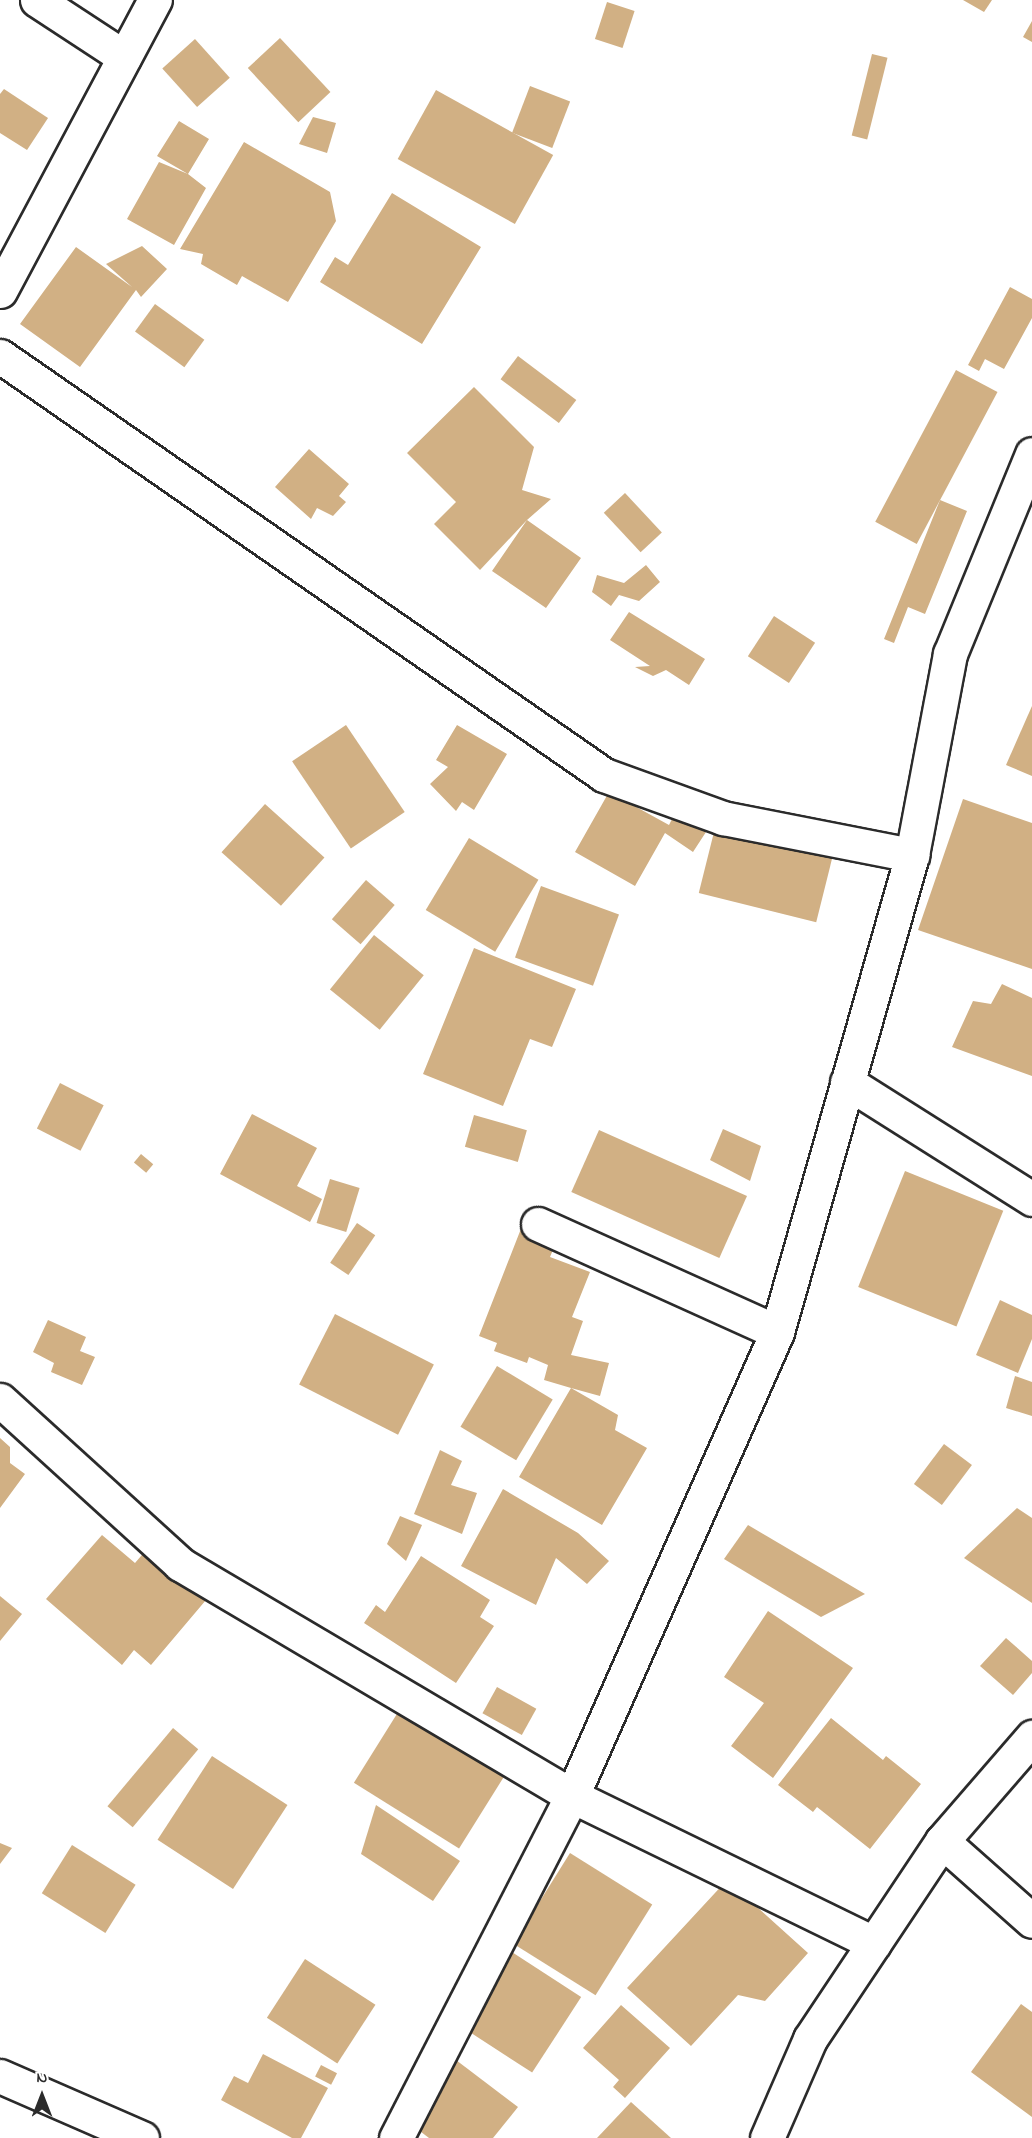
<!DOCTYPE html>
<style>
body{margin:0}
#map{position:relative;width:1032px;height:2138px;overflow:hidden;background:#fff;font-family:"Indie Flower",sans-serif}
div>[style]{position:absolute}
[style*='--x']{left:calc(var(--x)*1px);top:calc(var(--y)*1px);width:calc(var(--w)*1px);rotate:calc(var(--a)*1deg)}
.building>*{inset:0;background:#d1b084;transform-origin:0 0}
.roads{filter:drop-shadow(2px 0 #2b2b2b) drop-shadow(-2px 0 #2b2b2b) drop-shadow(0 2px #2b2b2b) drop-shadow(0 -2px #2b2b2b)}
.minor>*{height:33px;margin:-16.5px;padding:0 16.5px;transform-origin:16.5px;border-radius:16.5px;background:#fff}
span{translate:-50% -50%;white-space:nowrap;text-align:center;line-height:1.15;-webkit-text-stroke:4.5px #fff;paint-order:stroke}
.north{position:absolute;left:12px;top:2066px;width:60px;height:60px;-webkit-text-stroke:4px #fff;paint-order:stroke;rotate:0deg;font-size:16px;font-weight:700;line-height:24px;text-align:center;color:#2b2b2b}
.north::after{content:'';display:block;margin:auto;width:21px;height:27px;background:#2b2b2b;clip-path:polygon(50% 0,100% 100%,50% 72%,0 100%)}
</style>
<div id="map">
<div class="building">
<i style="clip-path:polygon(963px 0,992px 0,984px 12px)"></i>
<i style="left:607px;top:2px;width:29px;height:39px;rotate:18deg"></i>
<i style="clip-path:polygon(1032px 21px,1032px 42px,1023px 37px)"></i>
<i style="left:280px;top:38px;width:74px;height:44px;rotate:47deg"></i>
<i style="left:195px;top:39px;width:52px;height:44px;rotate:48deg"></i>
<i style="left:872px;top:54px;width:16px;height:84px;rotate:14deg"></i>
<i style="left:530px;top:86px;width:43px;height:50px;rotate:21deg"></i>
<i style="clip-path:polygon(4px 89px,48px 118px,27px 150px,0 133px,0 94px)"></i>
<i style="left:436px;top:90px;width:134px;height:79px;rotate:29deg"></i>
<i style="clip-path:polygon(313px 117px,336px 123px,327px 153px,299px 144px)"></i>
<i style="clip-path:polygon(179px 121px,209px 139px,188px 174px,206px 188px,174px 245px,127px 219px,159px 162px,188px 174px,157px 156px)"></i>
<i style="clip-path:polygon(244px 142px,330px 192px,336px 221px,288px 302px,242px 276px,237px 285px,201px 264px,203px 254px,180px 249px)"></i>
<i style="clip-path:polygon(392px 193px,481px 247px,422px 344px,320px 282px,335px 257px,348px 265px)"></i>
<i style="clip-path:polygon(142px 246px,167px 269px,141px 297px,136px 290px,80px 367px,20px 324px,76px 247px,132px 287px,106px 264px)"></i>
<i style="clip-path:polygon(1010px 287px,1032px 299px,1032px 318px,1004px 369px,985px 359px,979px 371px,968px 365px)"></i>
<i style="left:155px;top:304px;width:61px;height:34px;rotate:36deg"></i>
<i style="left:518px;top:356px;width:73px;height:29px;rotate:37deg"></i>
<i style="left:956px;top:370px;width:47px;height:172px;rotate:28deg"></i>
<i style="clip-path:polygon(474px 387px,534px 447px,522px 490px,551px 499px,527px 520px,581px 558px,546px 608px,492px 571px,527px 520px,480px 570px,434px 524px,456px 502px,407px 453px)"></i>
<i style="clip-path:polygon(309px 449px,349px 484px,339px 496px,346px 502px,333px 516px,317px 508px,311px 519px,275px 487px)"></i>
<i style="left:625px;top:493px;width:54px;height:29px;rotate:47deg"></i>
<i style="clip-path:polygon(940px 500px,967px 511px,925px 614px,908px 607px,894px 643px,884px 639px)"></i>
<i style="clip-path:polygon(646px 565px,660px 582px,639px 601px,619px 595px,611px 606px,592px 592px,597px 575px,624px 583px)"></i>
<i style="clip-path:polygon(629px 612px,705px 659px,689px 685px,666px 670px,653px 676px,635px 667px,650px 666px,610px 640px)"></i>
<i style="left:774px;top:616px;width:49px;height:48px;rotate:33deg"></i>
<i style="clip-path:polygon(1032px 706px,1032px 776px,1006px 765px)"></i>
<i style="left:346px;top:725px;width:105px;height:65px;rotate:56deg"></i>
<i style="clip-path:polygon(457px 725px,507px 754px,474px 810px,462px 802px,456px 811px,430px 784px,448px 767px,436px 760px)"></i>
<i style="clip-path:polygon(609px 792px,669px 825px,675px 813px,706px 832px,693px 852px,665px 833px,635px 886px,575px 852px)"></i>
<i style="clip-path:polygon(963px 799px,1032px 823px,1032px 969px,918px 930px)"></i>
<i style="left:265px;top:804px;width:80px;height:65px;rotate:42deg"></i>
<i style="left:715px;top:828px;width:121px;height:67px;rotate:14deg"></i>
<i style="left:469px;top:838px;width:81px;height:84px;rotate:31deg"></i>
<i style="left:366px;top:880px;width:38px;height:52px;rotate:41deg"></i>
<i style="left:541px;top:886px;width:83px;height:76px;rotate:20deg"></i>
<i style="left:374px;top:935px;width:64px;height:70px;rotate:39deg"></i>
<i style="clip-path:polygon(474px 948px,576px 989px,552px 1047px,530px 1039px,503px 1106px,423px 1074px)"></i>
<i style="clip-path:polygon(1002px 984px,1032px 998px,1032px 1076px,952px 1047px,973px 1001px,991px 1004px)"></i>
<i style="left:60px;top:1083px;width:49px;height:51px;rotate:27deg"></i>
<i style="clip-path:polygon(252px 1114px,317px 1148px,297px 1186px,322px 1199px,310px 1222px,220px 1174px)"></i>
<i style="left:474px;top:1115px;width:55px;height:33px;rotate:16deg"></i>
<i style="clip-path:polygon(723px 1129px,761px 1146px,750px 1181px,710px 1160px)"></i>
<i style="left:599px;top:1130px;width:162px;height:68px;rotate:24deg"></i>
<i style="left:141px;top:1154px;width:16px;height:11px;rotate:40deg"></i>
<i style="left:905px;top:1171px;width:106px;height:125px;rotate:22deg"></i>
<i style="left:330px;top:1179px;width:31px;height:46px;rotate:17deg"></i>
<i style="clip-path:polygon(524px 1221px,559px 1235px,550px 1257px,590px 1272px,572px 1317px,583px 1321px,571px 1355px,609px 1363px,600px 1396px,571px 1388px,618px 1415px,615px 1430px,647px 1448px,602px 1525px,519px 1477px,571px 1388px,544px 1380px,548px 1365px,529px 1357px,527px 1363px,494px 1351px,497px 1343px,479px 1336px)"></i>
<i style="left:357px;top:1223px;width:22px;height:48px;rotate:34deg"></i>
<i style="clip-path:polygon(1000px 1300px,1032px 1315px,1032px 1339px,1018px 1373px,976px 1355px)"></i>
<i style="left:335px;top:1314px;width:111px;height:79px;rotate:27deg"></i>
<i style="clip-path:polygon(48px 1320px,86px 1337px,80px 1351px,95px 1357px,82px 1385px,51px 1372px,54px 1363px,33px 1352px)"></i>
<i style="left:497px;top:1366px;width:65px;height:71px;rotate:31deg"></i>
<i style="clip-path:polygon(1015px 1376px,1032px 1382px,1032px 1416px,1006px 1408px)"></i>
<i style="clip-path:polygon(0 1438px,10px 1447px,10px 1463px,25px 1474px,0 1508px)"></i>
<i style="left:944px;top:1444px;width:35px;height:50px;rotate:37deg"></i>
<i style="clip-path:polygon(440px 1450px,462px 1461px,451px 1485px,477px 1493px,462px 1534px,414px 1514px)"></i>
<i style="clip-path:polygon(503px 1489px,578px 1533px,609px 1561px,587px 1584px,556px 1558px,536px 1605px,461px 1566px)"></i>
<i style="clip-path:polygon(1017px 1508px,1032px 1518px,1032px 1603px,964px 1558px)"></i>
<i style="clip-path:polygon(400px 1516px,422px 1525px,406px 1561px,387px 1544px)"></i>
<i style="clip-path:polygon(748px 1525px,865px 1594px,821px 1617px,724px 1559px)"></i>
<i style="clip-path:polygon(102px 1535px,135px 1563px,147px 1549px,206px 1600px,151px 1665px,134px 1650px,122px 1665px,46px 1599px)"></i>
<i style="clip-path:polygon(421px 1556px,490px 1600px,480px 1617px,494px 1626px,456px 1683px,364px 1623px,376px 1605px,385px 1612px)"></i>
<i style="clip-path:polygon(0 1596px,22px 1614px,0 1641px)"></i>
<i style="clip-path:polygon(768px 1611px,853px 1668px,773px 1778px,731px 1746px,764px 1703px,724px 1677px)"></i>
<i style="clip-path:polygon(1006px 1638px,1032px 1661px,1032px 1673px,1013px 1695px,980px 1666px)"></i>
<i style="left:497px;top:1687px;width:45px;height:30px;rotate:29deg"></i>
<i style="left:400px;top:1709px;width:124px;height:87px;rotate:32deg"></i>
<i style="clip-path:polygon(831px 1718px,883px 1760px,886px 1756px,921px 1784px,870px 1849px,817px 1807px,813px 1812px,778px 1785px)"></i>
<i style="left:173px;top:1728px;width:33px;height:102px;rotate:40deg"></i>
<i style="left:212px;top:1756px;width:90px;height:100px;rotate:33deg"></i>
<i style="clip-path:polygon(376px 1805px,460px 1861px,433px 1901px,361px 1854px)"></i>
<i style="clip-path:polygon(0 1843px,12px 1848px,0 1864px)"></i>
<i style="left:72px;top:1845px;width:75px;height:57px;rotate:32deg"></i>
<i style="left:570px;top:1853px;width:97px;height:107px;rotate:32deg"></i>
<i style="clip-path:polygon(727px 1880px,808px 1953px,765px 2001px,738px 1995px,691px 2046px,627px 1988px)"></i>
<i style="left:504px;top:1947px;width:92px;height:90px;rotate:33deg"></i>
<i style="left:305px;top:1959px;width:84px;height:70px;rotate:33deg"></i>
<i style="clip-path:polygon(1021px 2004px,1032px 2012px,1032px 2117px,971px 2072px)"></i>
<i style="clip-path:polygon(621px 2005px,670px 2048px,625px 2098px,613px 2087px,619px 2080px,583px 2048px)"></i>
<i style="clip-path:polygon(263px 2054px,328px 2088px,301px 2138px,292px 2138px,221px 2100px,234px 2076px,248px 2083px)"></i>
<i style="clip-path:polygon(456px 2060px,518px 2107px,493px 2138px,429px 2138px,408px 2122px)"></i>
<i style="left:321px;top:2065px;width:18px;height:13px;rotate:27deg"></i>
<i style="clip-path:polygon(631px 2102px,671px 2138px,597px 2138px)"></i>
</div>
<div class="roads">
<div class="minor">
<i style="--x:37;--y:0;--w:104;--a:33.2"></i>
<i style="--x:0;--y:291;--w:330;--a:-62"></i>
<i style="--x:0;--y:356;--w:735;--a:34.75"></i>
<i style="--x:604;--y:775;--w:127;--a:19.9"></i>
<i style="--x:723;--y:818;--w:193;--a:11.1"></i>
<i style="--x:847;--y:1082;--w:219;--a:32.3"></i>
<i style="--x:538;--y:1224;--w:262;--a:24.3"></i>
<i style="--x:0;--y:1400;--w:244;--a:42.3"></i>
<i style="--x:180;--y:1564;--w:456;--a:30.6"></i>
<i style="--x:572;--y:1796;--w:336;--a:26"></i>
<i style="--x:942;--y:1841;--w:138;--a:-49.1"></i>
<i style="--x:0;--y:2076;--w:155;--a:23.6"></i>
<i style="--x:396;--y:2138;--w:385;--a:-62.8"></i>
<i style="--x:572;--y:1796;--w:507;--a:-66.16"></i>
<i style="--x:777;--y:1332;--w:496;--a:-74.2"></i>
<i style="--x:912;--y:855;--w:205;--a:-79.3"></i>
<i style="--x:950;--y:654;--w:216;--a:-67.7"></i>
<i style="--x:767;--y:2138;--w:108;--a:-66.5"></i>
<i style="--x:810;--y:2039;--w:238;--a:-56.3"></i>
<i style="--x:942;--y:1841;--w:120;--a:41.6"></i>
</div>
</div>
<div class="north">N</div>
</div>
